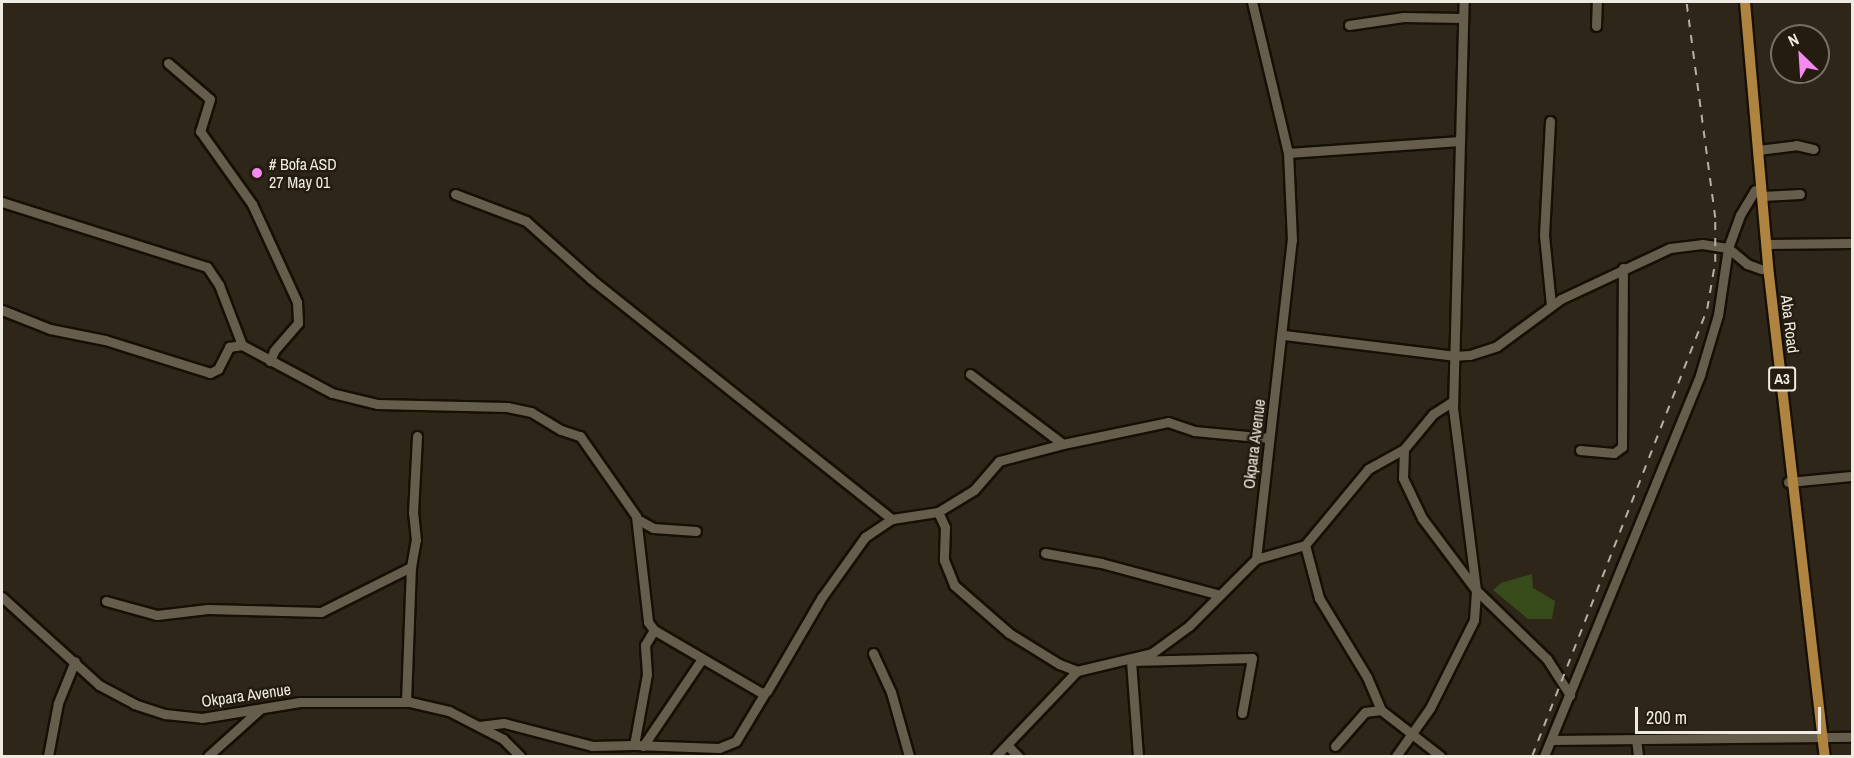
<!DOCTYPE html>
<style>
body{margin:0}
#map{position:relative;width:1854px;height:758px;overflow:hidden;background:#2e2618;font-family:"Archivo Narrow",sans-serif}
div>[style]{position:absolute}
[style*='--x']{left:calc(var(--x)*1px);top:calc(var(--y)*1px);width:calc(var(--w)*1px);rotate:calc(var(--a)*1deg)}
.green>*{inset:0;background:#384b1b}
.roads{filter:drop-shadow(2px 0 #160f03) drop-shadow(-2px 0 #160f03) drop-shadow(0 2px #160f03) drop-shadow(0 -2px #160f03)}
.minor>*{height:9px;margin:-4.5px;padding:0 4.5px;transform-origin:4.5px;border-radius:4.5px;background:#665d4d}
.major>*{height:10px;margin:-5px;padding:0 5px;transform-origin:5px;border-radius:5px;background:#af8340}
.rail>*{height:1.5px;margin-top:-0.75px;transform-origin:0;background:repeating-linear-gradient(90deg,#b5afa5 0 8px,transparent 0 16px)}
.dots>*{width:16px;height:16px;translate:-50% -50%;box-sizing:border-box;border:3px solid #241c0f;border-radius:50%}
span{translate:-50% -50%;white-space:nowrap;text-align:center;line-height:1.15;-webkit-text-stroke:5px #241c0f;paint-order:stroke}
.shield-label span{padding:2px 4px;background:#241c0f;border:2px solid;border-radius:4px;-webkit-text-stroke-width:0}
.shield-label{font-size:15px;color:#f0ebe2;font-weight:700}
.poi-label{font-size:16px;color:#f0ebe2}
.left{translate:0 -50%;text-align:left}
.street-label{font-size:16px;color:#f0ebe2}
.frame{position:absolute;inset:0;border:3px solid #f0ebe2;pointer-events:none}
.north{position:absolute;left:1770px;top:24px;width:60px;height:60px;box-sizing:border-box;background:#241c0f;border:2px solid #766f63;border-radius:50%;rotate:335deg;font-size:16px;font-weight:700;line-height:24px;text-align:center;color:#f0ebe2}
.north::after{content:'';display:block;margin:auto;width:21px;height:27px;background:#f489f0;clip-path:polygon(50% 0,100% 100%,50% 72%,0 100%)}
.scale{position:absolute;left:1635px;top:707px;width:186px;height:27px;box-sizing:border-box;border:3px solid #f0ebe2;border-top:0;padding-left:8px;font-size:18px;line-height:21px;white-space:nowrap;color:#f0ebe2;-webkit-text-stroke:4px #241c0f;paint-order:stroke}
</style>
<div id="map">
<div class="green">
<i style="clip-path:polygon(1532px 574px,1533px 588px,1555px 601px,1552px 619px,1528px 619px,1493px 590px,1501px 583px)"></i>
</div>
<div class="roads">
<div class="minor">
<i style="--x:1349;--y:25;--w:55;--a:-8.4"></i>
<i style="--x:1403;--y:17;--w:60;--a:1"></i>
<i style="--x:1596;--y:26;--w:24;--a:-88"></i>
<i style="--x:168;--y:63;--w:55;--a:40.6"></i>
<i style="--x:210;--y:99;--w:34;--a:107"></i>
<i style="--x:200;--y:131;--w:90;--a:54.5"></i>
<i style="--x:252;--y:204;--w:108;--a:65.3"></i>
<i style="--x:297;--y:302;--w:21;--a:87"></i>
<i style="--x:298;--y:323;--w:37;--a:131"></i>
<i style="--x:274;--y:351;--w:11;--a:112"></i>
<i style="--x:1550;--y:121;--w:114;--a:93"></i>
<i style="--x:1544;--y:235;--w:70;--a:84.3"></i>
<i style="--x:1758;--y:150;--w:38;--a:-7"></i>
<i style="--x:1796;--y:145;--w:18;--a:13"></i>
<i style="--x:1288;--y:153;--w:172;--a:-4"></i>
<i style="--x:455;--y:194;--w:76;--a:20.8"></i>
<i style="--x:526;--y:221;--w:87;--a:41.7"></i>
<i style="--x:591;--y:279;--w:385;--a:38.6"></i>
<i style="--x:892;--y:519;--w:47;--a:-8.7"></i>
<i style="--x:938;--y:512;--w:42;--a:-31.4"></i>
<i style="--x:974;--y:490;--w:38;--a:-49"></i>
<i style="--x:999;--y:461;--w:66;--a:-14.9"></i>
<i style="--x:1762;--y:196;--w:38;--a:-3"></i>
<i style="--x:2;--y:202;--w:215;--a:17.6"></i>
<i style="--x:207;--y:267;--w:22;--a:56"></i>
<i style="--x:219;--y:285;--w:64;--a:69"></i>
<i style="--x:242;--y:345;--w:102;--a:28.1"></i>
<i style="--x:332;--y:393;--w:46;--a:13.7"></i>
<i style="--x:377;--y:404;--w:130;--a:1.3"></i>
<i style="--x:507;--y:407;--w:25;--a:12"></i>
<i style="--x:531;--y:412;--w:35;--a:31"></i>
<i style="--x:561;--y:430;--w:20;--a:18"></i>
<i style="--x:580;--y:436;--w:98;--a:55"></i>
<i style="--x:636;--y:516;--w:107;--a:83.5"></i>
<i style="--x:648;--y:622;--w:10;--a:53"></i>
<i style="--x:654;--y:630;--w:125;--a:30.3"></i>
<i style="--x:762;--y:693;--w:5;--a:-22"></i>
<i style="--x:767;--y:691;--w:109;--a:-59.7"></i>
<i style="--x:822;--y:597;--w:74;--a:-54.4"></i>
<i style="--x:865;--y:537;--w:32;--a:-34"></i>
<i style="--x:1766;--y:244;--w:86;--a:-0.7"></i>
<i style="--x:2;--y:310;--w:52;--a:21.6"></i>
<i style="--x:50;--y:329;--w:56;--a:11.3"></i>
<i style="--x:105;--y:340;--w:110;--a:17.4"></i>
<i style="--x:210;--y:373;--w:9;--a:-27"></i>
<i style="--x:218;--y:369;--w:25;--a:-63"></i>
<i style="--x:229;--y:347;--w:13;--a:-9"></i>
<i style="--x:1284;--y:335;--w:171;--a:7"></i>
<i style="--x:1454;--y:356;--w:16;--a:-4"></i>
<i style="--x:1470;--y:355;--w:28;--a:-18"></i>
<i style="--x:1497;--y:346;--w:79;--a:-36.3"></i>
<i style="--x:1561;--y:299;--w:120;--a:-25.1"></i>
<i style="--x:1670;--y:248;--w:32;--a:-7"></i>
<i style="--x:1702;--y:244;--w:26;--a:9"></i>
<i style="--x:1728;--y:248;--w:25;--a:40"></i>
<i style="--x:1747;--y:264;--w:15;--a:20"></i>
<i style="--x:970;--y:374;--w:116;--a:37"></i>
<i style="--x:1063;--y:444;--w:107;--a:-11.8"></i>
<i style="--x:1168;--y:422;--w:28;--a:19"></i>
<i style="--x:1194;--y:431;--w:75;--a:5.3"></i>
<i style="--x:1404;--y:449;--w:29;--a:92"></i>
<i style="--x:1403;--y:478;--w:44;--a:64.6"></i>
<i style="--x:1422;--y:518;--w:90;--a:53.1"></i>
<i style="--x:1476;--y:590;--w:99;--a:44.2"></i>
<i style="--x:1547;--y:659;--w:43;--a:57.4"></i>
<i style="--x:1580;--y:450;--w:34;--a:5"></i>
<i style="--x:1614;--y:453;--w:10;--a:-37"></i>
<i style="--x:1622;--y:447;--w:179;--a:-89.7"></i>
<i style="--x:1788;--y:482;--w:64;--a:-5.4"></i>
<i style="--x:938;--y:512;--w:17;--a:65"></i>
<i style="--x:945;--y:527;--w:33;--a:92"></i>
<i style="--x:944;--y:560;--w:27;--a:68"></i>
<i style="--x:954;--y:585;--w:73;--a:41.1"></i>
<i style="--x:1009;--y:633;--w:59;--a:31.8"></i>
<i style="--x:1059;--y:664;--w:19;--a:21"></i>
<i style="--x:637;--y:519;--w:18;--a:29"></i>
<i style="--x:653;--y:528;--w:43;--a:4"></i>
<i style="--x:1305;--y:545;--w:55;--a:75.2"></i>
<i style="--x:1319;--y:598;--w:92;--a:58.7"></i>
<i style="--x:1367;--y:677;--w:36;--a:67"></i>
<i style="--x:1381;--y:710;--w:75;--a:37.9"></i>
<i style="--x:1045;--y:553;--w:57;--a:10.1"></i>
<i style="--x:1101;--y:563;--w:120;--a:15"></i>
<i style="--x:1256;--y:559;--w:51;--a:-15.9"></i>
<i style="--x:1305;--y:545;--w:99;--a:-50.3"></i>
<i style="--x:1368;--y:469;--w:41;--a:-29.1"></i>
<i style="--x:1404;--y:449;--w:45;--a:-50.4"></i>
<i style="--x:1433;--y:414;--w:24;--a:-33"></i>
<i style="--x:2;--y:597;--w:131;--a:42.2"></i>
<i style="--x:99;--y:685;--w:40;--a:28"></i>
<i style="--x:134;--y:704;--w:33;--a:18"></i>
<i style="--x:165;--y:714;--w:37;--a:6"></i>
<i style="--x:202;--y:718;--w:99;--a:-9.3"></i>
<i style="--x:300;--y:702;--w:110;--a:0"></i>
<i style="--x:410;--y:702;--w:40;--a:13"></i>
<i style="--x:449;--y:711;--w:61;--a:27.4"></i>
<i style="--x:503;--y:739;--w:24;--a:45"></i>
<i style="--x:106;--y:601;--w:53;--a:15.4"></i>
<i style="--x:157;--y:615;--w:51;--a:-6.7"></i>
<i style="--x:208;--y:609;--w:113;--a:1.5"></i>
<i style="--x:321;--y:612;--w:101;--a:-26.6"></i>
<i style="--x:873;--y:653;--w:43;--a:65.2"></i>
<i style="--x:891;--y:692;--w:66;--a:74.3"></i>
<i style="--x:406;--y:702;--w:135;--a:-87.9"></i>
<i style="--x:411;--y:567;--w:27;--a:-80"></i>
<i style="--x:416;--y:540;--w:27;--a:-96"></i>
<i style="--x:413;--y:513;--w:77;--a:-87"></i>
<i style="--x:479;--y:726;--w:25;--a:-7"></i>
<i style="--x:504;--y:723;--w:91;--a:14.6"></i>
<i style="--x:592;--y:746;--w:42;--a:-1.4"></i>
<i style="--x:634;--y:745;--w:72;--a:-79.6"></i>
<i style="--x:647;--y:674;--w:29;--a:-94"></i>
<i style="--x:645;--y:645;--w:17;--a:-59"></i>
<i style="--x:1636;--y:739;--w:17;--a:83"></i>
<i style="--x:1551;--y:740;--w:301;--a:-0.6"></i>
<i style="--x:634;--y:745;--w:85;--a:2"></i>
<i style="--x:719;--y:748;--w:18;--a:-22"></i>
<i style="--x:736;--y:741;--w:56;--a:-58.9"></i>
<i style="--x:1007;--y:745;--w:16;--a:45"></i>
<i style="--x:643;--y:746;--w:105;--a:-55.9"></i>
<i style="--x:1335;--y:746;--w:45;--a:-48.6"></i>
<i style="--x:1365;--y:712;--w:16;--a:-7"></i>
<i style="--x:48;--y:756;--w:54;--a:-79.3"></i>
<i style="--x:58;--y:703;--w:45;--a:-68"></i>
<i style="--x:208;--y:756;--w:69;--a:-42"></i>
<i style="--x:996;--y:756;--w:117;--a:-46.4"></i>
<i style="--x:1077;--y:671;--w:77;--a:-13.5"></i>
<i style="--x:1152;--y:653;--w:46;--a:-36.1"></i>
<i style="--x:1189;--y:626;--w:95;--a:-45"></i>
<i style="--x:1256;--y:559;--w:321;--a:-83.6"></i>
<i style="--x:1292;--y:240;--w:87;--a:-92.6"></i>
<i style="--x:1288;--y:153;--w:155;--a:-103.4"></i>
<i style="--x:1138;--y:756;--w:95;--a:-94.2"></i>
<i style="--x:1131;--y:661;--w:121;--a:-1.4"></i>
<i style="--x:1252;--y:658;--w:56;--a:100.3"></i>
<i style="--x:1396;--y:756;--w:59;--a:-54.7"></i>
<i style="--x:1430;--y:708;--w:98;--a:-63.4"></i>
<i style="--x:1474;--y:620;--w:30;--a:-86"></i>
<i style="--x:1476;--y:590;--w:182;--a:-97.2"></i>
<i style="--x:1453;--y:409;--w:407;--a:-88.5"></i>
<i style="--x:1544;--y:756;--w:412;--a:-67.7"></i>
<i style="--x:1700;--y:375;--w:63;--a:-73.3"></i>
<i style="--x:1718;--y:315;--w:68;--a:-81.5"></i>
<i style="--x:1728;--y:248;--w:35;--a:-70"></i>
<i style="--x:1740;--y:215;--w:29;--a:-59"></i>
</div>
<div class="major">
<i style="--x:1745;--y:2;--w:274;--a:85"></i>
<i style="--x:1769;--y:275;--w:484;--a:83.4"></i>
</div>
</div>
<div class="rail">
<i style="--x:1532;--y:756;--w:480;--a:-68.6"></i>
<i style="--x:1707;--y:309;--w:48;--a:-80.3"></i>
<i style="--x:1715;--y:262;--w:44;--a:-90"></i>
<i style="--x:1715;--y:218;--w:218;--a:-97.6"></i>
</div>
<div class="dots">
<i style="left:257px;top:173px;background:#f489f0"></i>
</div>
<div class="shield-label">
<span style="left:1782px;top:379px">A3</span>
</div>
<div class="poi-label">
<span class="left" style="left:269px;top:173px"># Bofa ASD<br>27 May 01</span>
</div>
<div class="street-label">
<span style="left:1790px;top:324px;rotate:83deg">Aba Road</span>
<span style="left:1254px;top:444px;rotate:-83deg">Okpara Avenue</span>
<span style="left:246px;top:695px;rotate:-8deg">Okpara Avenue</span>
</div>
<div class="frame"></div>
<div class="north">N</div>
<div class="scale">200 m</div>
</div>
